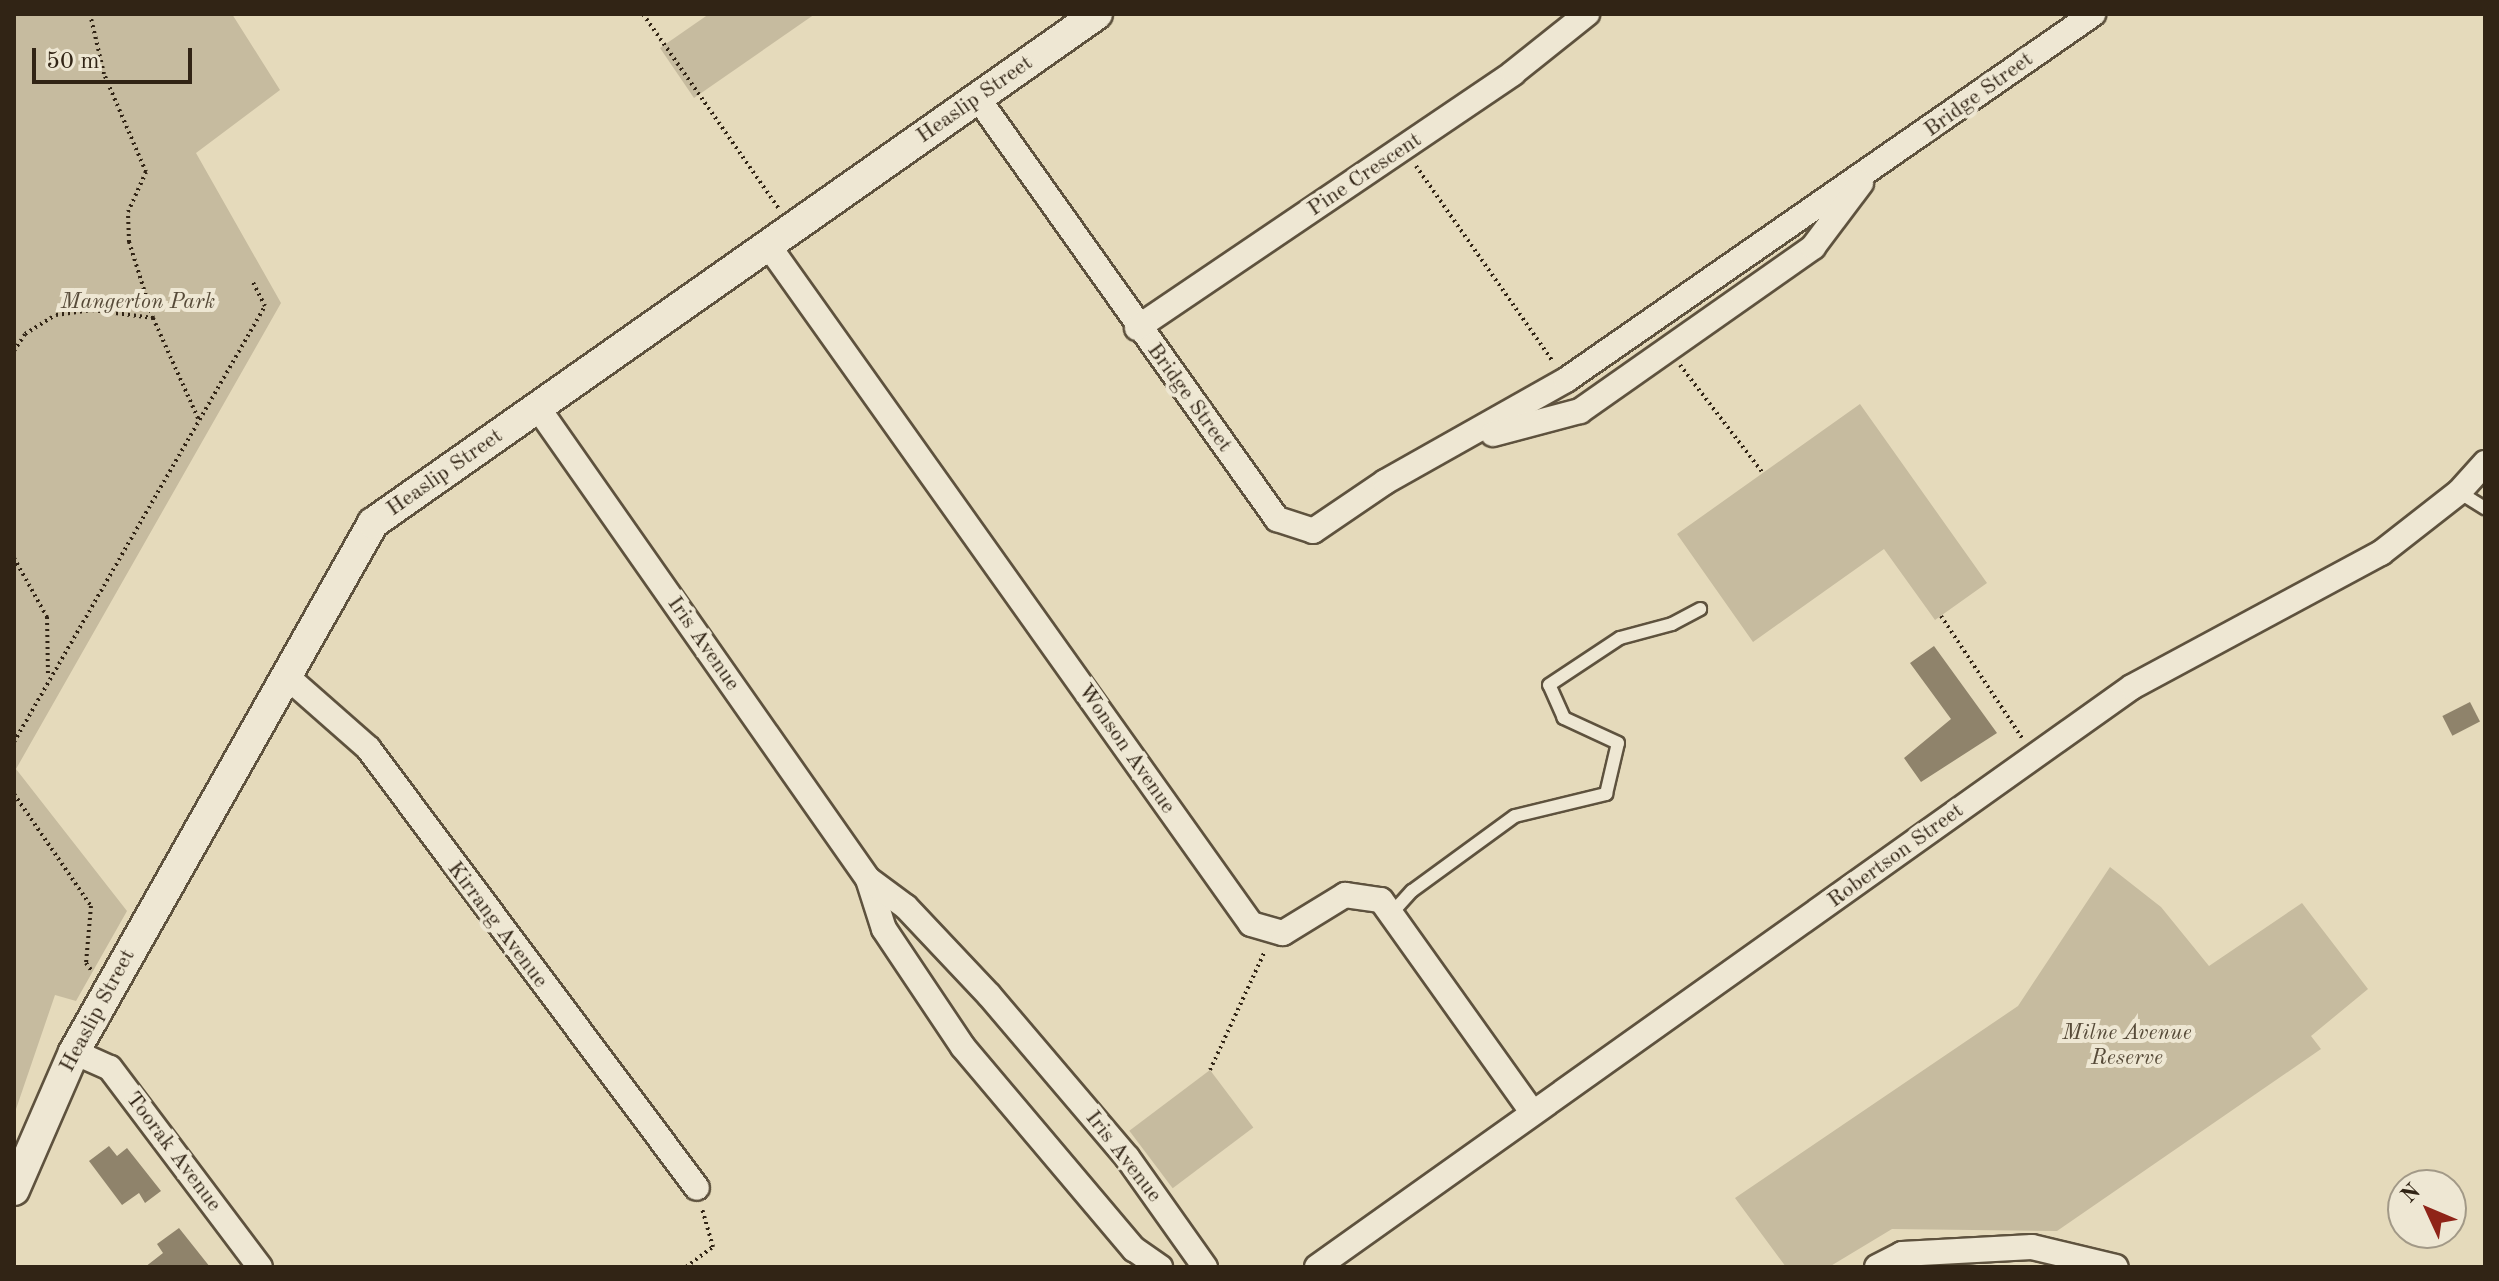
<!DOCTYPE html>
<style>
body{margin:0}
#map{position:relative;width:2499px;height:1281px;overflow:hidden;background:#e5dabb;font-family:"Old Standard TT",serif}
div>[style]{position:absolute}
[style*='--x']{left:calc(var(--x)*1px);top:calc(var(--y)*1px);width:calc(var(--w)*1px);rotate:calc(var(--a)*1deg)}
.green>*{inset:0;background:#c6bb9f;transform-origin:0 0}
.building>*{inset:0;background:#8f836b;transform-origin:0 0}
.path>*{height:4px;margin-top:-2px;transform-origin:0;background:repeating-linear-gradient(90deg,#312415 0 2px,transparent 0 6px)}
.roads{filter:drop-shadow(2px 0 #5e523e) drop-shadow(-2px 0 #5e523e) drop-shadow(0 2px #5e523e) drop-shadow(0 -2px #5e523e)}
.service>*{height:12px;margin:-6px;padding:0 6px;transform-origin:6px;border-radius:6px;background:#eee7d3}
.minor>*{height:24px;margin:-12px;padding:0 12px;transform-origin:12px;border-radius:12px;background:#eee7d3}
.tertiary>*{height:30px;margin:-15px;padding:0 15px;transform-origin:15px;border-radius:15px;background:#eee7d3}
span{translate:-50% -50%;white-space:nowrap;text-align:center;line-height:1.15;-webkit-text-stroke:8px #eee7d3;paint-order:stroke}
.street-label{font-size:22px;color:#312415}
.park-label{font-size:22px;color:#564a38;font-style:italic}
.frame{position:absolute;inset:0;border:16px solid #312415;pointer-events:none}
.north{position:absolute;left:2387px;top:1169px;width:80px;height:80px;box-sizing:border-box;background:#eee7d3;border:2px solid #a29987;border-radius:50%;rotate:314deg;font-size:22px;font-weight:700;line-height:32px;text-align:center;color:#312415}
.north::after{content:'';display:block;margin:auto;width:28px;height:36px;background:#8f2418;clip-path:polygon(50% 0,100% 100%,50% 72%,0 100%)}
.scale{position:absolute;left:32px;top:48px;width:160px;height:36px;box-sizing:border-box;border:4px solid #312415;border-top:0;padding-left:10px;font-size:24px;line-height:28px;white-space:nowrap;color:#312415;-webkit-text-stroke:6px #eee7d3;paint-order:stroke}
</style>
<div id="map">
<div class="green">
<i style="clip-path:polygon(14px 14px,232px 14px,280px 90px,196px 153px,281px 303px,16px 769px,127px 911px,76px 1001px,55px 995px,14px 1115px)"></i>
<i style="clip-path:polygon(709px 14px,815px 14px,694px 98px,660px 48px)"></i>
<i style="clip-path:polygon(1860px 404px,1987px 583px,1935px 620px,1884px 549px,1753px 642px,1677px 534px)"></i>
<i style="clip-path:polygon(2110px 867px,2161px 907px,2209px 966px,2302px 903px,2368px 989px,2311px 1036px,2321px 1049px,2057px 1231px,1892px 1229px,1829px 1267px,1786px 1267px,1735px 1198px,2018px 1006px)"></i>
<i style="left:1210px;top:1070px;width:72px;height:101px;rotate:53deg"></i>
</div>
<div class="building">
<i style="clip-path:polygon(1934px 646px,1997px 733px,1921px 782px,1904px 758px,1951px 719px,1910px 663px)"></i>
<i style="left:2470px;top:702px;width:22px;height:31px;rotate:63deg"></i>
<i style="clip-path:polygon(109px 1146px,117px 1156px,127px 1148px,161px 1191px,145px 1203px,139px 1193px,122px 1205px,89px 1161px)"></i>
<i style="clip-path:polygon(179px 1228px,210px 1267px,145px 1267px,163px 1253px,157px 1244px)"></i>
</div>
<div class="path">
<i style="--x:643;--y:14;--w:238;--a:55.1"></i>
<i style="--x:1416;--y:166;--w:239;--a:55"></i>
<i style="--x:153;--y:318;--w:110;--a:65.8"></i>
<i style="--x:14;--y:351;--w:20;--a:-57"></i>
<i style="--x:25;--y:334;--w:36;--a:-32"></i>
<i style="--x:56;--y:315;--w:36;--a:-8"></i>
<i style="--x:92;--y:310;--w:62;--a:7.5"></i>
<i style="--x:153;--y:318;--w:80;--a:-107.5"></i>
<i style="--x:129;--y:242;--w:30;--a:-92"></i>
<i style="--x:128;--y:212;--w:44;--a:-65.8"></i>
<i style="--x:146;--y:172;--w:107;--a:-113.2"></i>
<i style="--x:104;--y:74;--w:62;--a:-103.1"></i>
<i style="--x:1680;--y:365;--w:136;--a:52.5"></i>
<i style="--x:14;--y:558;--w:68;--a:60.8"></i>
<i style="--x:47;--y:617;--w:58;--a:89"></i>
<i style="--x:1941;--y:616;--w:146;--a:56.4"></i>
<i style="--x:14;--y:742;--w:503;--a:-60.07"></i>
<i style="--x:265;--y:306;--w:28;--a:-117"></i>
<i style="--x:14;--y:794;--w:136;--a:55.5"></i>
<i style="--x:91;--y:906;--w:57;--a:95"></i>
<i style="--x:86;--y:963;--w:9;--a:54"></i>
<i style="--x:1210;--y:1070;--w:131;--a:-65.2"></i>
<i style="--x:686;--y:1267;--w:34;--a:-37"></i>
<i style="--x:713;--y:1247;--w:40;--a:-106"></i>
</div>
<div class="roads">
<div class="service">
<i style="--x:2459;--y:492;--w:31;--a:32"></i>
<i style="--x:1391;--y:914;--w:31;--a:-48"></i>
<i style="--x:1412;--y:891;--w:127;--a:-36.1"></i>
<i style="--x:1515;--y:816;--w:94;--a:-13.6"></i>
<i style="--x:1606;--y:794;--w:52;--a:-76.8"></i>
<i style="--x:1618;--y:743;--w:60;--a:-155.2"></i>
<i style="--x:1564;--y:718;--w:36;--a:-114"></i>
<i style="--x:1549;--y:685;--w:85;--a:-33.5"></i>
<i style="--x:1620;--y:638;--w:54;--a:-15.1"></i>
<i style="--x:1672;--y:624;--w:32;--a:-28"></i>
</div>
<div class="minor">
<i style="--x:977;--y:97;--w:518;--a:54.59"></i>
<i style="--x:1277;--y:519;--w:38;--a:18"></i>
<i style="--x:1313;--y:531;--w:87;--a:-34.2"></i>
<i style="--x:1385;--y:482;--w:208;--a:-29.4"></i>
<i style="--x:1566;--y:380;--w:642;--a:-34.78"></i>
<i style="--x:768;--y:245;--w:833;--a:54.57"></i>
<i style="--x:1251;--y:924;--w:33;--a:16"></i>
<i style="--x:1283;--y:933;--w:73;--a:-31.5"></i>
<i style="--x:1345;--y:895;--w:36;--a:8"></i>
<i style="--x:1381;--y:900;--w:260;--a:54.5"></i>
<i style="--x:1137;--y:328;--w:454;--a:-34.1"></i>
<i style="--x:1513;--y:73;--w:95;--a:-38.6"></i>
<i style="--x:538;--y:408;--w:575;--a:54.98"></i>
<i style="--x:868;--y:879;--w:52;--a:72.3"></i>
<i style="--x:884;--y:929;--w:142;--a:56.2"></i>
<i style="--x:963;--y:1047;--w:265;--a:49.8"></i>
<i style="--x:1134;--y:1249;--w:32;--a:35"></i>
<i style="--x:1493;--y:434;--w:90;--a:-14.8"></i>
<i style="--x:1580;--y:411;--w:285;--a:-35.1"></i>
<i style="--x:1813;--y:247;--w:80;--a:-53.1"></i>
<i style="--x:285;--y:675;--w:111;--a:41.3"></i>
<i style="--x:368;--y:748;--w:549;--a:53.21"></i>
<i style="--x:868;--y:879;--w:47;--a:36.4"></i>
<i style="--x:906;--y:907;--w:121;--a:46.7"></i>
<i style="--x:989;--y:995;--w:213;--a:49.6"></i>
<i style="--x:1127;--y:1157;--w:135;--a:54.7"></i>
<i style="--x:74;--y:1052;--w:39;--a:24"></i>
<i style="--x:110;--y:1068;--w:249;--a:53"></i>
<i style="--x:1317;--y:1267;--w:1000;--a:-35.44"></i>
<i style="--x:2132;--y:687;--w:283;--a:-28.3"></i>
<i style="--x:2381;--y:553;--w:99;--a:-38"></i>
<i style="--x:2459;--y:492;--w:39;--a:-48"></i>
<i style="--x:1877;--y:1267;--w:28;--a:-27"></i>
<i style="--x:1902;--y:1254;--w:130;--a:-3.1"></i>
<i style="--x:2032;--y:1247;--w:86;--a:13.4"></i>
</div>
<div class="tertiary">
<i style="--x:14;--y:1190;--w:150;--a:-66.5"></i>
<i style="--x:74;--y:1052;--w:608;--a:-60.52"></i>
<i style="--x:373;--y:523;--w:885;--a:-35.11"></i>
</div>
</div>
<div class="street-label">
<span style="left:1979px;top:95px;rotate:-36deg">Bridge Street</span>
<span style="left:975px;top:100px;rotate:-35deg">Heaslip Street</span>
<span style="left:1365px;top:175px;rotate:-34deg">Pine Crescent</span>
<span style="left:1189px;top:398px;rotate:54deg">Bridge Street</span>
<span style="left:445px;top:473px;rotate:-35deg">Heaslip Street</span>
<span style="left:703px;top:644px;rotate:55deg">Iris Avenue</span>
<span style="left:1126px;top:749px;rotate:55deg">Wonson Avenue</span>
<span style="left:1896px;top:856px;rotate:-36deg">Robertson Street</span>
<span style="left:497px;top:925px;rotate:53deg">Kirrang Avenue</span>
<span style="left:98px;top:1011px;rotate:-62deg">Heaslip Street</span>
<span style="left:173px;top:1152px;rotate:53deg">Toorak Avenue</span>
<span style="left:1123px;top:1157px;rotate:52deg">Iris Avenue</span>
</div>
<div class="park-label">
<span style="left:138px;top:303px">Mangerton Park</span>
<span style="left:2127px;top:1046px">Milne Avenue<br>Reserve</span>
</div>
<div class="frame"></div>
<div class="north">N</div>
<div class="scale">50 m</div>
</div>
